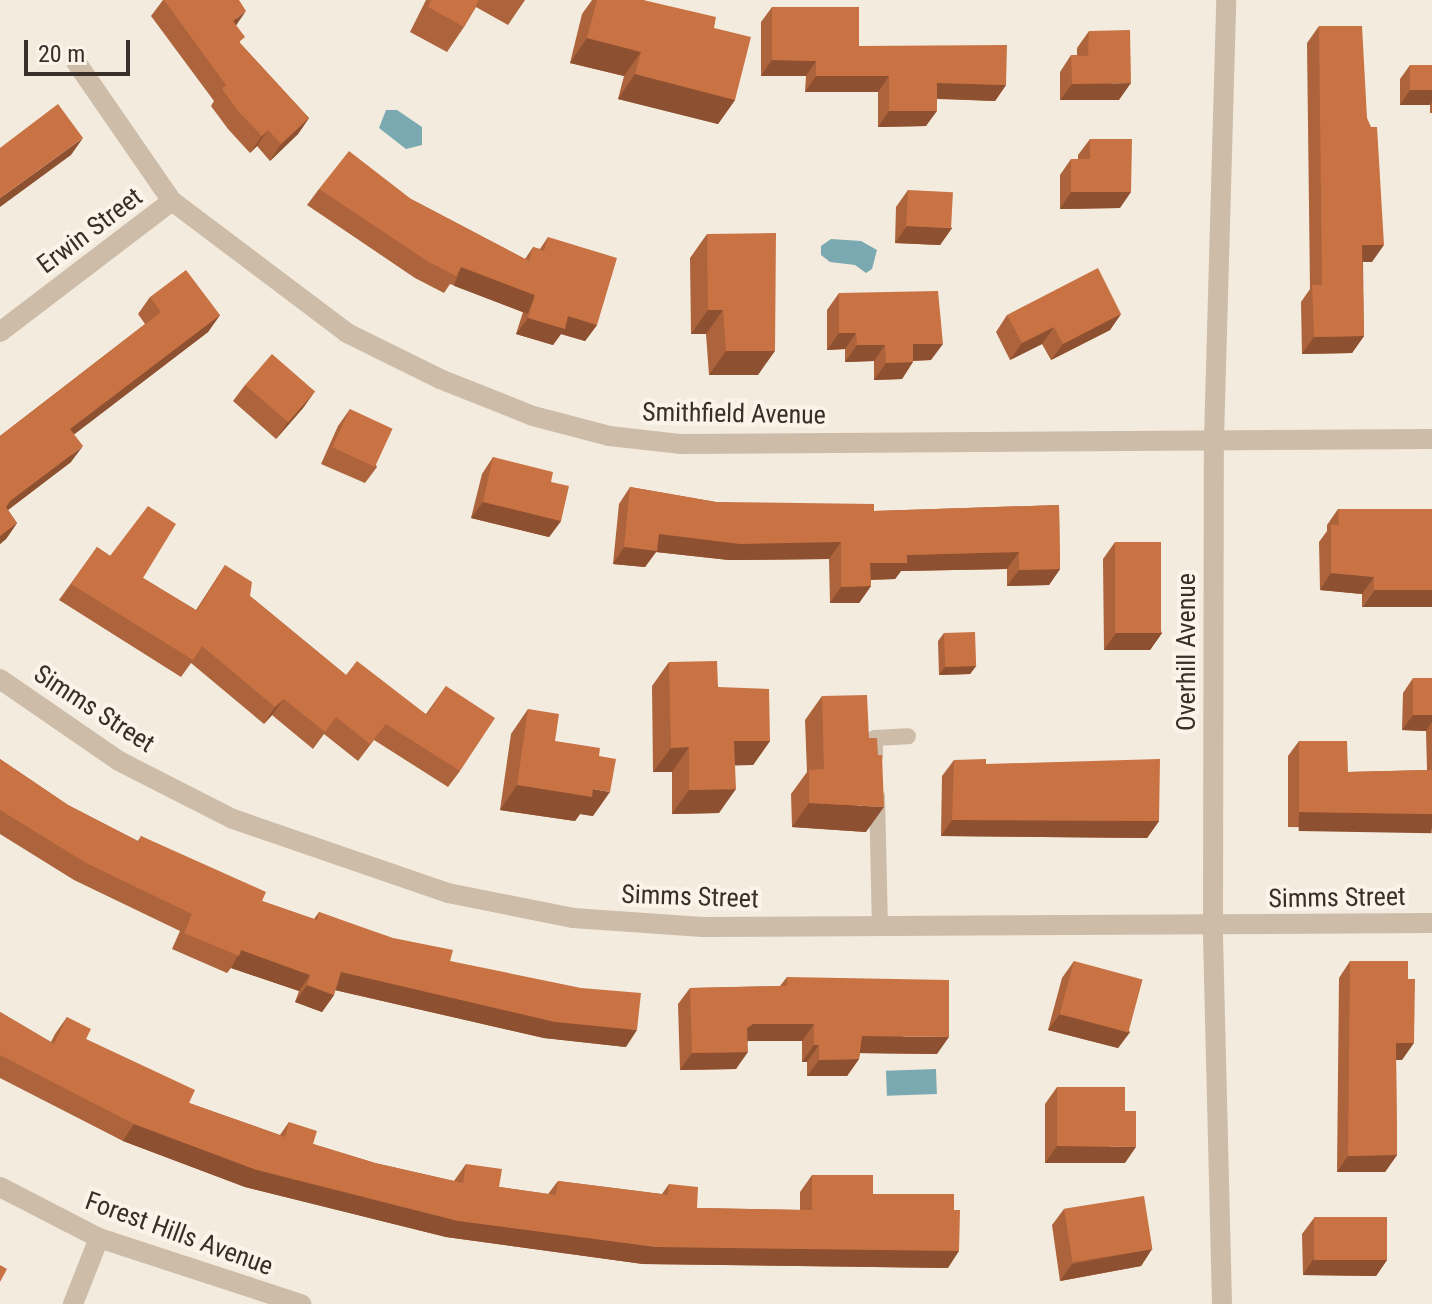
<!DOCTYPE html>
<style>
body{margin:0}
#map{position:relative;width:1432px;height:1304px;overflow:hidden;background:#f3ebdd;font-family:"Roboto Condensed",sans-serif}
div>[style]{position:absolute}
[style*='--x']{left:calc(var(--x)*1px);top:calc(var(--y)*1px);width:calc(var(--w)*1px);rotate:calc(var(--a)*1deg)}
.water>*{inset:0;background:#7ba9b1;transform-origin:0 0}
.lane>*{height:16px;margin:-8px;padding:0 8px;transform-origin:8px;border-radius:8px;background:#ccbca8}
.street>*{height:20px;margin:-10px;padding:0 10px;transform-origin:10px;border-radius:10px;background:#ccbca8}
.wall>*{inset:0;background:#ad633b}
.shaded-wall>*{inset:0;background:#8d5030;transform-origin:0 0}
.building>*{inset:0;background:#c97345;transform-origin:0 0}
span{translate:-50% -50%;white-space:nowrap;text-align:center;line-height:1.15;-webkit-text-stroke:8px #faf4e9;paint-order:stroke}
.street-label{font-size:26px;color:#382f28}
.scale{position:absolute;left:24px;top:40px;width:106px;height:36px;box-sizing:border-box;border:4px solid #382f28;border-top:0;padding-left:10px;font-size:24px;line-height:28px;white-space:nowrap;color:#382f28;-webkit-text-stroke:6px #faf4e9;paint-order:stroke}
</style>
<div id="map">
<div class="water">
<i style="clip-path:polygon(386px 110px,397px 110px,422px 127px,422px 145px,406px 149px,379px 128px)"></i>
<i style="clip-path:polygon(831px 239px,861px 241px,877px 250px,872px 269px,866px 273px,855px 265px,830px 262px,821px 255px,821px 246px)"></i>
<i style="left:936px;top:1069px;width:25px;height:50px;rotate:88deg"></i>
</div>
<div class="lane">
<i style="--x:875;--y:757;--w:19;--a:-90"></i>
<i style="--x:875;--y:738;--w:33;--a:-3"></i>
<i style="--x:877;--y:796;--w:130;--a:88.7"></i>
</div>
<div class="street">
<i style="--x:76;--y:62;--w:169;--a:55.4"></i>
<i style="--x:172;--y:201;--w:219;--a:37"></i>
<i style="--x:347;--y:333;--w:104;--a:26.3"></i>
<i style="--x:440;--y:379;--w:100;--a:21.7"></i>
<i style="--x:533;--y:416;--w:79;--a:14.7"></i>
<i style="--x:609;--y:436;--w:71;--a:6.4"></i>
<i style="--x:680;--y:444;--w:752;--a:-0.38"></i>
<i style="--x:0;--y:332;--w:216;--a:-37.3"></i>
<i style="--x:0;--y:679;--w:145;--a:34.6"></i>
<i style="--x:119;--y:761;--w:128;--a:27"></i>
<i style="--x:233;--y:819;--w:227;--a:19"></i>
<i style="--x:448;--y:893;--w:127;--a:11.3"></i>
<i style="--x:573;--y:918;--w:130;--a:4"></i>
<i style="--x:703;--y:927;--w:729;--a:-0.31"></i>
<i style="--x:0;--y:1187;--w:111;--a:27.3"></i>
<i style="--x:99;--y:1238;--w:213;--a:18.1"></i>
<i style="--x:73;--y:1304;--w:71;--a:-68.5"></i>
<i style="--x:1222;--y:1304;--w:379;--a:-91.4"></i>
<i style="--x:1213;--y:925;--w:486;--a:-89.9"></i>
<i style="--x:1214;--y:439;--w:439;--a:-88.4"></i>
</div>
<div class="wall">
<i style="clip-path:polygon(163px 0,239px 0,236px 25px,240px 43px,309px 118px,298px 134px,270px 161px,257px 146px,250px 153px,228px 129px,211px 106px,214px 101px,151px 16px)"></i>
<i style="clip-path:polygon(426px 0,525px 0,508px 25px,476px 7px,464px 27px,447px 52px,410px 32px)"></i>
<i style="clip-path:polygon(592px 0,643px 0,714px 28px,735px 100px,718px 124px,618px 99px,624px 76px,570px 63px,582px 14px)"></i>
<i style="clip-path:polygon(772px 7px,859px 46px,1006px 85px,995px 101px,937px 99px,926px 126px,878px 127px,878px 92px,805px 92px,806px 76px,761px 76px,761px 22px)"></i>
<i style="clip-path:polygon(1319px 26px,1367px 118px,1372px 262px,1363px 262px,1364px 336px,1352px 353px,1302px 354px,1301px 302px,1310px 289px,1307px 43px)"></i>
<i style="clip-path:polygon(1089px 31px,1119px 100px,1060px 100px,1060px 72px,1071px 55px,1077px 55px,1077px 48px)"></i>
<i style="clip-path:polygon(1410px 65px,1432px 65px,1432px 113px,1430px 113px,1430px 105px,1400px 105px,1400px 79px)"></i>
<i style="clip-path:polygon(1090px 139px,1120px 208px,1060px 209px,1060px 175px,1071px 159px,1078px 159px,1078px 155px)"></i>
<i style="clip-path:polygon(319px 189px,411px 199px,525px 259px,533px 247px,540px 249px,548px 237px,597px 325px,585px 341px,561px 334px,553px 345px,516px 334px,523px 312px,450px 284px,444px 293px,415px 278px,307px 205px)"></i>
<i style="clip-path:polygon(908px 190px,952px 228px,940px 245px,895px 243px,896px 207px)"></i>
<i style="clip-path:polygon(707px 234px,758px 375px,709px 375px,706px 334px,691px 334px,690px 258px)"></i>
<i style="clip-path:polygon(839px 293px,931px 360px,913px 361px,902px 379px,874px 380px,874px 361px,845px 362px,845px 349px,827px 350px,827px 310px)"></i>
<i style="clip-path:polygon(150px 297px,220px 315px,208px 332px,74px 434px,71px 462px,8px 510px,17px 523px,6px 539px,0 544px,0 436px,145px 324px,138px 314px)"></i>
<i style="clip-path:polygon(1121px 314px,1110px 330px,1051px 360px,1042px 344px,1010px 360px,996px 332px,1007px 315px)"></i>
<i style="clip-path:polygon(245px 385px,315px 391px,303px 408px,276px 439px,233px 401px)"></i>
<i style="clip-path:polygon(350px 409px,377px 467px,365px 483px,321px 464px,338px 426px)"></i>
<i style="clip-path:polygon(493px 457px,551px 482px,561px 521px,549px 537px,471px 518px,482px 474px)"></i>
<i style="clip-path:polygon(630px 487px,716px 502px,874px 511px,1059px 505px,1060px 569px,1049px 585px,1007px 586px,1007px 569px,901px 571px,895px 579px,871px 580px,871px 586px,859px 603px,830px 603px,829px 559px,729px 560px,656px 552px,645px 567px,613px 564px,619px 504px)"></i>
<i style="clip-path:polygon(1338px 509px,1432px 509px,1362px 607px,1362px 594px,1320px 590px,1319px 542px,1327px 531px,1327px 525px)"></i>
<i style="clip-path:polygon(1115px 542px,1162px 633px,1150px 650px,1104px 650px,1103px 559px)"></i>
<i style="clip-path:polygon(97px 547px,143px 578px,196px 610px,225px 565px,250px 596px,346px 675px,426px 714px,446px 686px,460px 771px,448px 787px,374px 740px,358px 761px,324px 734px,313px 749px,272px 715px,264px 724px,191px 663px,181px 677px,59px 600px)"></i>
<i style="clip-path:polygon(944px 633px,976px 666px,970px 674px,939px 675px,938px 641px)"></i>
<i style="clip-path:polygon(669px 662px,770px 741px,753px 765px,735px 765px,719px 813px,672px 814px,672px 772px,653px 772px,652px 686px)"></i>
<i style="clip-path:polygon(1413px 678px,1432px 678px,1432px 829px,1288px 827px,1288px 756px,1299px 741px,1348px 772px,1427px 770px,1426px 731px,1402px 730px,1403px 693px)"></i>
<i style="clip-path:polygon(822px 696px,866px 832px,792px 827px,791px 794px,807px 772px,805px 720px)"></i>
<i style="clip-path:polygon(528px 709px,555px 741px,593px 816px,580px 814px,575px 821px,500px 810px,511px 734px)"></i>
<i style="clip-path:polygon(0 759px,68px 805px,138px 841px,141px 836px,262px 901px,314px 919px,319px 912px,450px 961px,626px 1047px,544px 1038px,335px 990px,334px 995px,322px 1012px,295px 1002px,299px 991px,231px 968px,227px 973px,172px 949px,180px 931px,74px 880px,0 834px)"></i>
<i style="clip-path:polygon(954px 760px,986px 764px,1159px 821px,1147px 838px,941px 836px,942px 776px)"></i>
<i style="clip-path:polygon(1074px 961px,1130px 1032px,1118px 1048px,1048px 1030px,1062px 978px)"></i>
<i style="clip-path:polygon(1350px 961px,1402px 1060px,1396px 1060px,1397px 1155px,1385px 1172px,1337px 1172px,1339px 978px)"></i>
<i style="clip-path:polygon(787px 977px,937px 1054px,860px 1053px,859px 1059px,847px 1076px,807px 1076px,807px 1062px,802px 1062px,802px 1041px,748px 1041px,736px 1069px,680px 1070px,678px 1004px,690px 988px,780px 986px)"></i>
<i style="clip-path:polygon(0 1012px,51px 1042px,55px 1034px,67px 1017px,86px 1039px,189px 1103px,280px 1135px,289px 1122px,313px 1144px,375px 1163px,454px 1181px,466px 1164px,499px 1187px,548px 1194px,558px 1181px,662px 1194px,669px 1184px,697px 1208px,800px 1210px,800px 1192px,812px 1175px,873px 1194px,948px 1268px,643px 1264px,446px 1237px,245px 1187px,123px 1141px,0 1078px)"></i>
<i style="clip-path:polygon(1057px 1087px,1125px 1163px,1045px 1163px,1045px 1104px)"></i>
<i style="clip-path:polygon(1064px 1209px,1152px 1249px,1141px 1266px,1060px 1281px,1052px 1225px)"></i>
<i style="clip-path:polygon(1314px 1218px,1387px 1260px,1376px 1276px,1303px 1275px,1302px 1234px)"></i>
</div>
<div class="shaded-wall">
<i style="clip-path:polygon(246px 11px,235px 27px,233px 21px)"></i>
<i style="clip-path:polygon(587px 38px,641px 52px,624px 76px,570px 63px)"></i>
<i style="clip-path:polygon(772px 60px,816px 61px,806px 76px,761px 76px)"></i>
<i style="clip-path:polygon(635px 74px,735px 100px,718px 124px,618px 99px)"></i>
<i style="clip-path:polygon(816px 76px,889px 76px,878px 92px,805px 92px)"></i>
<i style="clip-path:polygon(937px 83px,1006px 85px,995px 101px,926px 98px)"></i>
<i style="clip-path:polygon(1131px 83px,1119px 100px,1060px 100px,1072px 84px)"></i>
<i style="clip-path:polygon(1410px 90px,1432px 90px,1432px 102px,1430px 105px,1400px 105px)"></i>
<i style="clip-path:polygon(889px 111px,937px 111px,926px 126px,878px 127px)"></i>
<i style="clip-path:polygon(309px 118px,298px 134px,270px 161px,281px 144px)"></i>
<i style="clip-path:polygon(268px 130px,257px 146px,250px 153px,262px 136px)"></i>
<i style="clip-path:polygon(83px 138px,71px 155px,0 207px,0 198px)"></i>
<i style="clip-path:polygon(1071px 192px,1131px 192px,1120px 208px,1060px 209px)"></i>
<i style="clip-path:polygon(907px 226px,952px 228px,940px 245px,895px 243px)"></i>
<i style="clip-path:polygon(1362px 245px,1384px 245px,1372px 262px,1351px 262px)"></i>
<i style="left:461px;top:267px;width:79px;height:20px;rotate:21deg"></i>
<i style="clip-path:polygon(708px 310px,723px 310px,706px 334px,691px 334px)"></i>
<i style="clip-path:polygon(1121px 314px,1110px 330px,1051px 360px,1063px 344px)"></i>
<i style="clip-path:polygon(220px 315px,208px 332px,59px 446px,70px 429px)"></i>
<i style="clip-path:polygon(568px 316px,597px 325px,585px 341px,561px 334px,553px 345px,516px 334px,528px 318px)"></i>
<i style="clip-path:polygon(1054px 327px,1042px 344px,1010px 360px,1022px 343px)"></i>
<i style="clip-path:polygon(839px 333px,856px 333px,845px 349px,827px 350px)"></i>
<i style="clip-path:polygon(1364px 336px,1352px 353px,1302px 354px,1314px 337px)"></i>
<i style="clip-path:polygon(913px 344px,943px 344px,931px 360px,901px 361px)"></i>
<i style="clip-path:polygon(857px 345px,885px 345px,874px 361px,845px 362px)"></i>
<i style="clip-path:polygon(726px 351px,775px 351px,758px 375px,709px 375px)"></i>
<i style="clip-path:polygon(913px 362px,902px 379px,874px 380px,886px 363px)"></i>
<i style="clip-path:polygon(315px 391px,303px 408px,276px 439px,288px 422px)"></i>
<i style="clip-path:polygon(83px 446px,71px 462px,0 516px,10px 501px)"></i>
<i style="clip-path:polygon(483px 502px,561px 521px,549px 537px,471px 518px)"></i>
<i style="clip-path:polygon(17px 523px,6px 539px,0 544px,0 536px)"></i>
<i style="clip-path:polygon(659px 534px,841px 542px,829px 559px,729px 560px,656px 552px,645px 567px,613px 564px,624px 547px)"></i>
<i style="clip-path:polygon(1019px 552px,1007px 569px,901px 571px,895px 579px,859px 580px,870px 563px,907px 555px)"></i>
<i style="clip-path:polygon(1060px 569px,1049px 585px,1007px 586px,1019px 570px)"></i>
<i style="clip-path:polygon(1331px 573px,1374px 577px,1362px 594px,1320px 590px)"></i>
<i style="clip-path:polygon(871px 586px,859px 603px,830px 603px,841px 587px)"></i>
<i style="clip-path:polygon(1374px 590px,1432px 590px,1432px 607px,1362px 607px)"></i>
<i style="clip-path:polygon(1116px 633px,1162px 633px,1150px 650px,1104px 650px)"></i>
<i style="clip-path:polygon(976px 666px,970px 674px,939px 675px,945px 667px)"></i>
<i style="clip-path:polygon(284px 699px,272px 715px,264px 724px,275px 707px)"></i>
<i style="clip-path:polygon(1413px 715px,1432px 715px,1432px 722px,1426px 731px,1402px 730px)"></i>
<i style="clip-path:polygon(734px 741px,770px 741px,753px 765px,717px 766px)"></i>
<i style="clip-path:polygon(689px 747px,672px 772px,653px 772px,671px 748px)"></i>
<i style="clip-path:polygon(517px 785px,593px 789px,610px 792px,593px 816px,580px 814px,575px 821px,500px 810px)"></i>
<i style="clip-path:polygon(736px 789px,719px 813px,672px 814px,689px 790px)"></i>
<i style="clip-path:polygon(809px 803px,884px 807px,866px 832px,792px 827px)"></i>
<i style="left:1299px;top:812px;width:133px;height:19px;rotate:1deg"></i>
<i style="clip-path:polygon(952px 820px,1159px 821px,1147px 838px,941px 836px)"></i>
<i style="clip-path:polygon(241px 950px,310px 975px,299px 991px,231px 968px)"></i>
<i style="clip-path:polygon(341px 972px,637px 1030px,626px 1047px,544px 1038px,330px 989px)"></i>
<i style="clip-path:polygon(307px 985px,334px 995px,322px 1012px,295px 1002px)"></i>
<i style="clip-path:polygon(1060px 1014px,1130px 1032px,1118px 1048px,1048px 1030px)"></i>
<i style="clip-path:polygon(753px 1024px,814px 1024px,802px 1041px,741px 1041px,747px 1028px)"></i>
<i style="clip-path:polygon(862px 1036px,949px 1037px,937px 1054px,850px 1053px)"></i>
<i style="clip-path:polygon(1396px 1043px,1414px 1043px,1402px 1060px,1384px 1060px)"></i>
<i style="clip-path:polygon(814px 1045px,819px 1045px,807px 1062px,802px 1062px)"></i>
<i style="clip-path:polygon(748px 1052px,736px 1069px,680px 1070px,692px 1053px)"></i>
<i style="clip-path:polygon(859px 1059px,847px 1076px,807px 1076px,819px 1060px)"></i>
<i style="clip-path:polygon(134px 1124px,257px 1170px,959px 1251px,948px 1268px,643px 1264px,446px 1237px,245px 1187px,123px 1141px)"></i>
<i style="clip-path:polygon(1057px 1146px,1136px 1147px,1125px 1163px,1045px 1163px)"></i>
<i style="clip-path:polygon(1397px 1155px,1385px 1172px,1337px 1172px,1348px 1156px)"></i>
<i style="clip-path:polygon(1152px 1249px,1141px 1266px,1060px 1281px,1072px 1264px)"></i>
<i style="clip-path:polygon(1314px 1258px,1387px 1260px,1376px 1276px,1303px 1275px)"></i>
</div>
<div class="building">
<i style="clip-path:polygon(164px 0,239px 0,246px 11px,233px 21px,245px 37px,239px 42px,309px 118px,281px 144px,268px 130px,262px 136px,239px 112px,222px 89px,226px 85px)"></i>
<i style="clip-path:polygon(431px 0,479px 0,464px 27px,428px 7px)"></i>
<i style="clip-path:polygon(597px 0,643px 0,716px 17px,714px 28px,751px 37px,735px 100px,635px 74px,641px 52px,587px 38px)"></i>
<i style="clip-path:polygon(772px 7px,859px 7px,859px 46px,1007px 45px,1006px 85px,937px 83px,937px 111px,889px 111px,889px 76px,816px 76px,816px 61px,772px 60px)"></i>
<i style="clip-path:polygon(1319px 26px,1362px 26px,1367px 118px,1371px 127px,1377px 127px,1384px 245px,1362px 245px,1364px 336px,1314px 337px,1312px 285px,1322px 285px)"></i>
<i style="clip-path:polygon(1130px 30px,1131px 83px,1072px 84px,1071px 55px,1088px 56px,1089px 31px)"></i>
<i style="left:1410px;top:65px;width:22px;height:25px"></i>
<i style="clip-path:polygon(58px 104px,83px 138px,0 198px,0 148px)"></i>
<i style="clip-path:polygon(1090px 139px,1132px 139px,1131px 192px,1071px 192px,1071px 159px,1090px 159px)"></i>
<i style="clip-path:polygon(349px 151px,411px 199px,529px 261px,533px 247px,544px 251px,548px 237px,617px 258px,597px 325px,568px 316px,565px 329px,528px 318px,535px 295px,461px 267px,456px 276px,427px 261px,319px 189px)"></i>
<i style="left:908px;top:190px;width:45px;height:36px;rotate:3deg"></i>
<i style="clip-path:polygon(776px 233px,775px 351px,726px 351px,723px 310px,708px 310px,707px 234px)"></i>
<i style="clip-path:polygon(1098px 268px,1121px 314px,1063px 344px,1054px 327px,1022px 343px,1007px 315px)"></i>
<i style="clip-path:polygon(186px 270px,220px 315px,70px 429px,83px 446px,10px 501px,6px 507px,17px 523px,0 536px,0 436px,161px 312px,150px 297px)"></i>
<i style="clip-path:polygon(938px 291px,943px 344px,913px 344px,913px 362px,886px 363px,885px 345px,857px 345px,856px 333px,839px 333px,839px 293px)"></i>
<i style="left:272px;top:354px;width:57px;height:41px;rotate:41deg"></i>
<i style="left:350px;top:409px;width:47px;height:42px;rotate:25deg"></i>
<i style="clip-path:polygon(493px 457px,553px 472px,551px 482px,569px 486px,561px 521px,483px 502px)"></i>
<i style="clip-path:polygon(630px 487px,716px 502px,874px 504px,874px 511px,1059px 505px,1060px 569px,1019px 570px,1019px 552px,907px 555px,907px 563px,870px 563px,871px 586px,841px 587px,841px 542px,740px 544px,659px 534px,657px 551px,624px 547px)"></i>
<i style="clip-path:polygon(148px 506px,176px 524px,143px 578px,197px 611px,225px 565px,252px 582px,250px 596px,346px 675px,357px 661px,427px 715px,446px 686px,495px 718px,460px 771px,386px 724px,370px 744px,336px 717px,325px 732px,284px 699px,275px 707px,202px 646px,193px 660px,71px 584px,97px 547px,110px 556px)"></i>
<i style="clip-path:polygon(1338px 509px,1432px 509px,1432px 590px,1374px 590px,1374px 577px,1331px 573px,1331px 525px,1339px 525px)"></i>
<i style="left:1115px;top:542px;width:46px;height:91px"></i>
<i style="left:975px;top:632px;width:34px;height:31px;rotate:88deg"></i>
<i style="clip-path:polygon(717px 661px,718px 687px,769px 689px,770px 741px,734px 741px,736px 789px,689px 790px,689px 747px,671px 748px,669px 662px)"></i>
<i style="left:1413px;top:678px;width:19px;height:37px"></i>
<i style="clip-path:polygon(867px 695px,869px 738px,877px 738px,878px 755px,882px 755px,884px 807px,809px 803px,809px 770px,824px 769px,822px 696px)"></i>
<i style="clip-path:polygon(528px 709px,559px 714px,555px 741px,600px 748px,599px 756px,616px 759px,610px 792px,593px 789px,592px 797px,517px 785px)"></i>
<i style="clip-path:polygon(1299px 741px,1347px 741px,1348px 772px,1432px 770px,1432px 814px,1299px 812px)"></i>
<i style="clip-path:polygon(0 759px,68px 805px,139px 842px,141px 836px,266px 892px,262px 901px,317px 920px,319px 912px,393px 938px,453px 950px,450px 961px,581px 988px,641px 993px,637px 1030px,555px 1022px,341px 972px,334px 995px,307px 985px,310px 975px,241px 950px,239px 956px,184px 933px,192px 914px,86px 863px,0 810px)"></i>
<i style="clip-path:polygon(986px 759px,986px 764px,1160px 759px,1159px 821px,952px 820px,954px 760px)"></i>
<i style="left:1074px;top:961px;width:71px;height:55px;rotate:15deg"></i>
<i style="clip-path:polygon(1350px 961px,1408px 961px,1408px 979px,1415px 979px,1414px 1043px,1396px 1043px,1397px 1155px,1348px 1156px)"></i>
<i style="clip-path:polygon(787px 977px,949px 980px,949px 1037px,862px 1036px,859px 1059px,819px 1060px,819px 1045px,814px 1045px,814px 1024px,753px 1024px,747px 1028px,748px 1052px,692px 1053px,690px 988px,787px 986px)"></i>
<i style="clip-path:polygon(0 1012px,54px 1044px,67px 1017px,91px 1029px,86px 1039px,195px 1090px,189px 1103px,285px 1137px,289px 1122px,317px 1131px,313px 1144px,375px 1163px,463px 1183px,466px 1164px,502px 1169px,499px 1187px,556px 1195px,558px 1181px,668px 1195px,669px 1184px,698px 1187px,697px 1208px,812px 1210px,812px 1175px,873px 1175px,873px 1194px,954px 1194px,954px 1210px,960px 1210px,959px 1251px,655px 1247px,458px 1221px,257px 1170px,134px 1124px,0 1055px)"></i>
<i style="clip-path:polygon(1057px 1087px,1125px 1087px,1125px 1111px,1136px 1111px,1136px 1147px,1057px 1146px)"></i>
<i style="left:1144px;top:1196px;width:54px;height:81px;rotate:81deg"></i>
<i style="left:1387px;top:1217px;width:43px;height:73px;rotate:90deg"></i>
<i style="clip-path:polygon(0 1265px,7px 1269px,0 1282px)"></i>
</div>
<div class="street-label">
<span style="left:90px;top:231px;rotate:-37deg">Erwin Street</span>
<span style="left:734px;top:414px;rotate:1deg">Smithfield Avenue</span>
<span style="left:1187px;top:652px;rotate:-90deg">Overhill Avenue</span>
<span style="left:94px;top:709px;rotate:33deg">Simms Street</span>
<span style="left:690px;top:897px;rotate:2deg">Simms Street</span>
<span style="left:1337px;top:898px;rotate:-1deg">Simms Street</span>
<span style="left:179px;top:1234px;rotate:20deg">Forest Hills Avenue</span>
</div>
<div class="scale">20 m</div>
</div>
